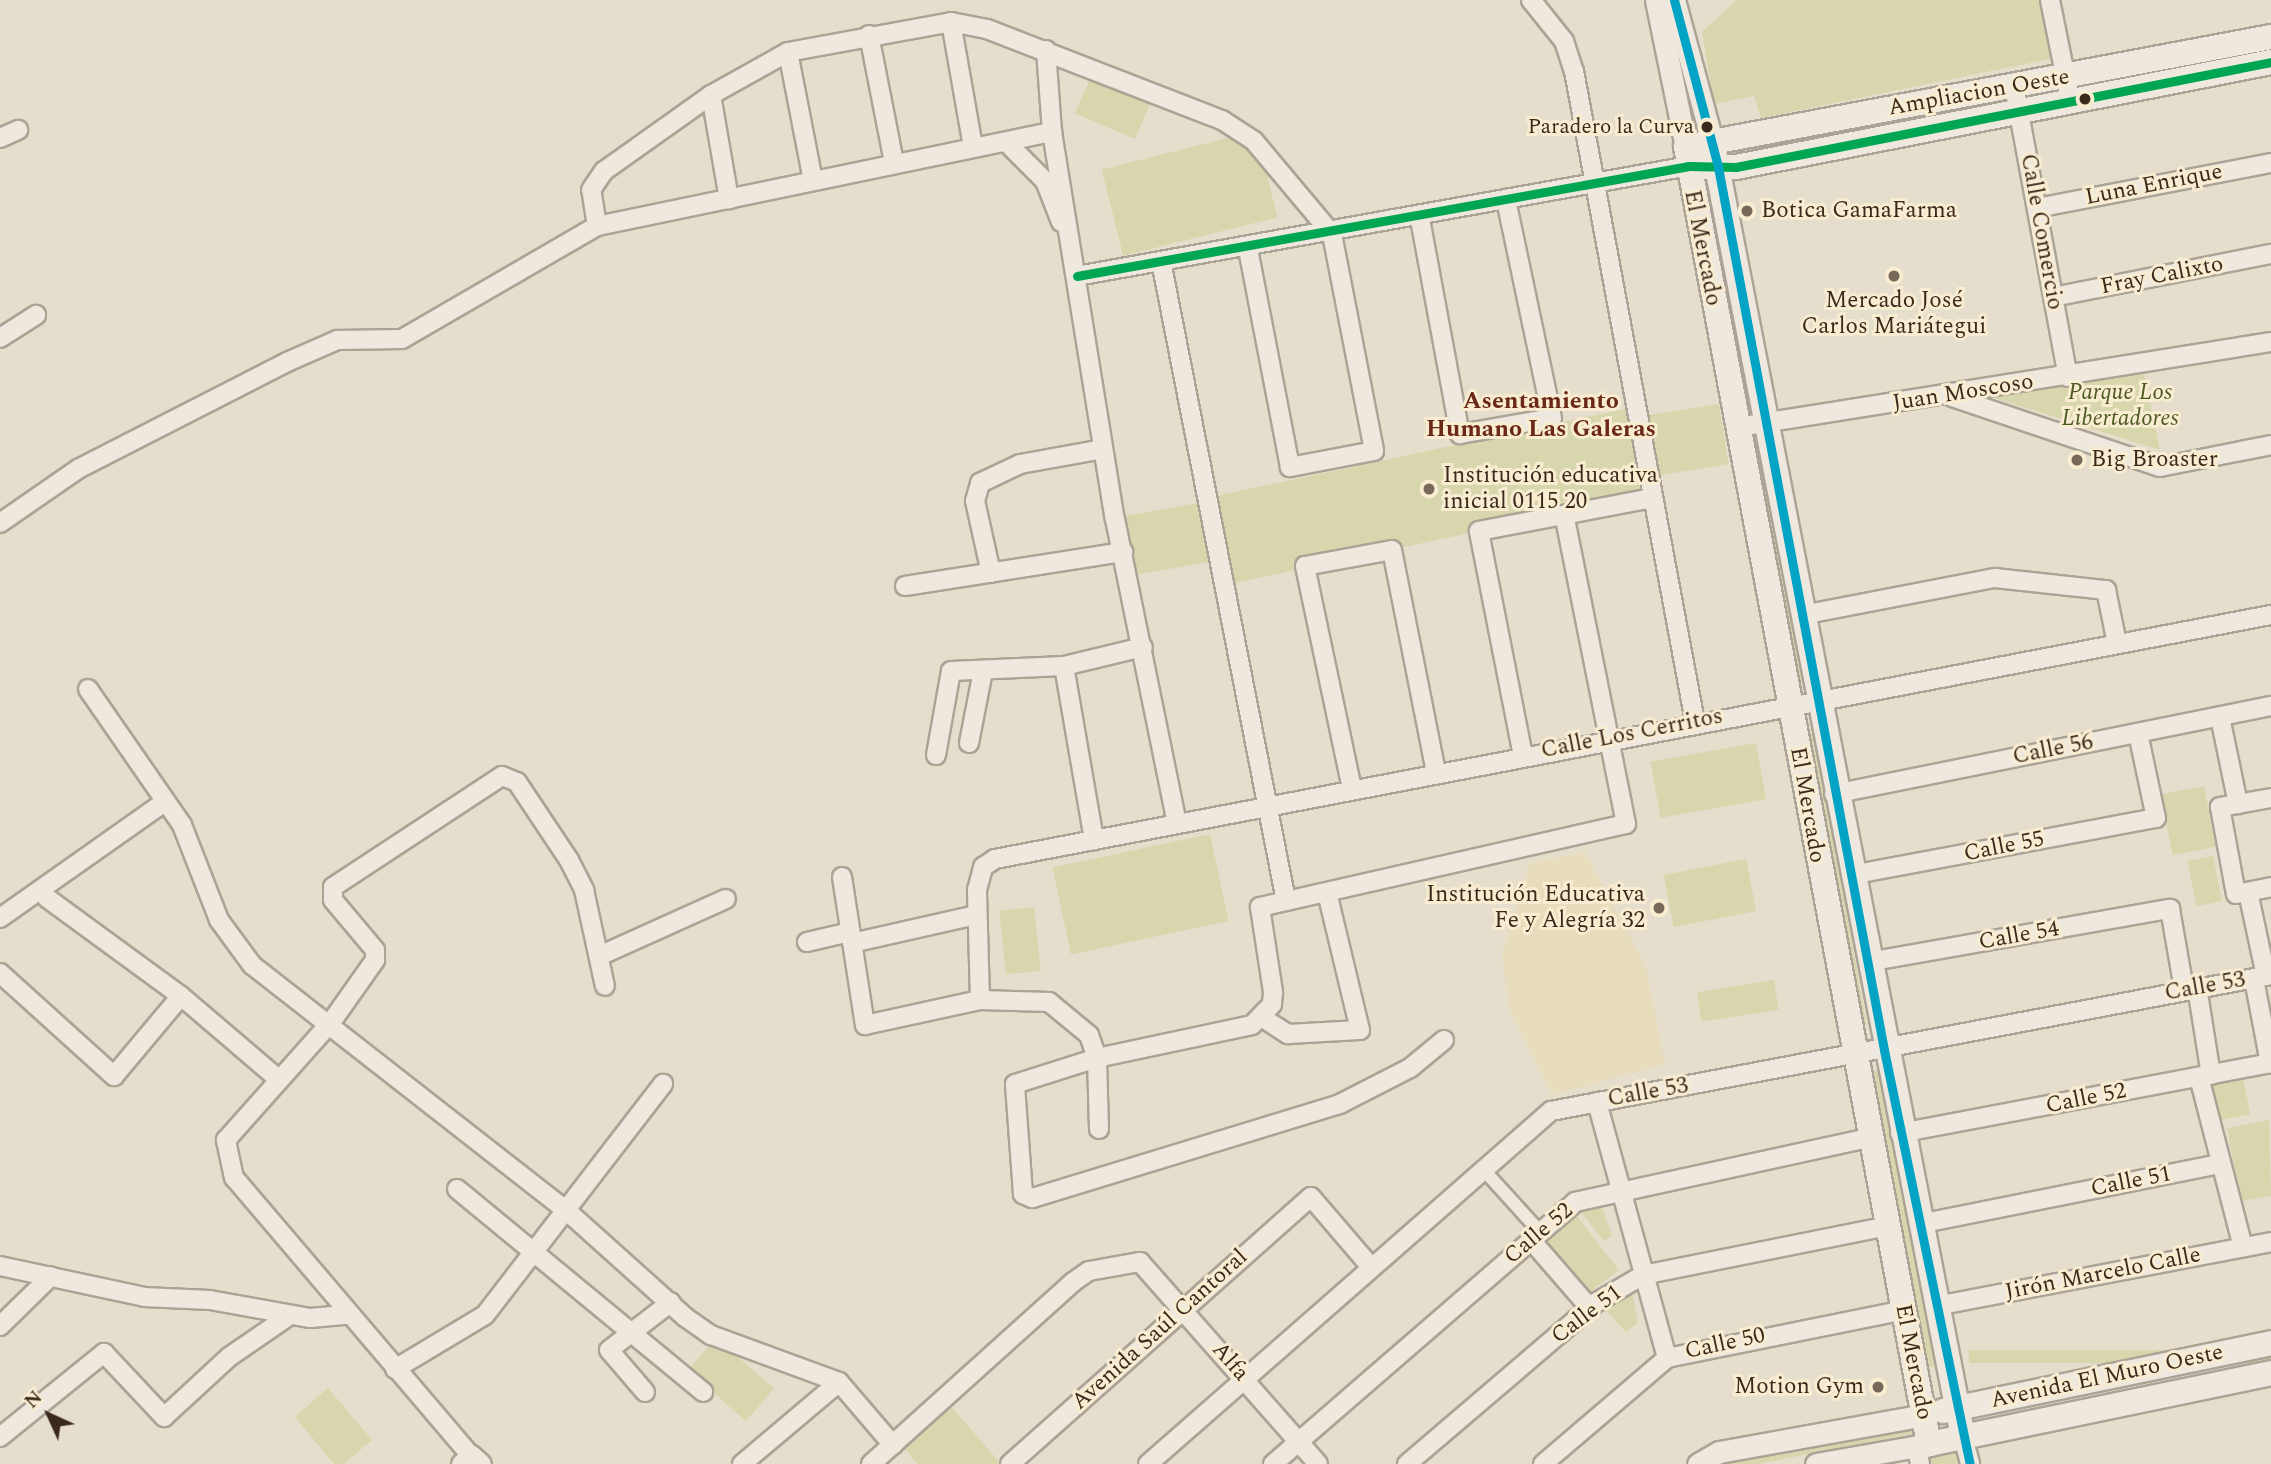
<!DOCTYPE html>
<meta charset="utf-8">
<style>
body{margin:0}
#map{position:relative;width:2271px;height:1464px;overflow:hidden;background:#e6decc;font-family:Spectral,serif}
div>[style]{position:absolute}
[style*='--x']{left:calc(var(--x)*1px);top:calc(var(--y)*1px);width:calc(var(--w)*1px);rotate:calc(var(--a)*1deg)}
.farmland>*{inset:0;background:#e7ddbc}
.green>*{inset:0;background:#d7d6ad;transform-origin:0 0}
.roads{filter:drop-shadow(2px 0 #aba395) drop-shadow(-2px 0 #aba395) drop-shadow(0 2px #aba395) drop-shadow(0 -2px #aba395)}
.pedestrian>*{height:12px;margin:-6px;padding:0 6px;transform-origin:6px;border-radius:6px;background:#eee8de}
.minor>*{height:18px;margin:-9px;padding:0 9px;transform-origin:9px;border-radius:9px;background:#eee8de}
.tertiary>*{height:21px;margin:-10.5px;padding:0 10.5px;transform-origin:10.5px;border-radius:10.5px;background:#eee8de}
.secondary>*{height:24px;margin:-12px;padding:0 12px;transform-origin:12px;border-radius:12px;background:#eee8de}
.bus-1>*{height:9px;margin:-4.5px;padding:0 4.5px;transform-origin:4.5px;border-radius:4.5px;background:#00a651}
.bus-2>*{height:9px;margin:-4.5px;padding:0 4.5px;transform-origin:4.5px;border-radius:4.5px;background:#03a3c5}
.dots>*{width:19px;height:19px;translate:-50% -50%;box-sizing:border-box;border:4px solid #f8ecd1;border-radius:50%}
span{translate:-50% -50%;white-space:nowrap;text-align:center;line-height:1.15;-webkit-text-stroke:6px #f8ecd1;paint-order:stroke}
.bus-label{font-size:21px;color:#3b2a1c}
.right{translate:-100% -50%;text-align:right}
.street-label{font-size:23px;color:#3b2a1c}
.poi-label{font-size:23px;color:#3b2a1c}
.left{translate:0 -50%;text-align:left}
.park-label{font-size:23px;color:#4c5921;font-style:italic}
.neighbourhood-label{font-size:24px;color:#6b2718;font-weight:700}
.north{position:absolute;left:14px;top:1380px;width:70px;height:70px;-webkit-text-stroke:5px #f8ecd1;paint-order:stroke;rotate:315deg;font-size:19px;font-weight:700;line-height:28px;text-align:center;color:#3b2a1c}
.north::after{content:'';display:block;margin:auto;width:24px;height:32px;background:#3b2a1c;clip-path:polygon(50% 0,100% 100%,50% 72%,0 100%)}
</style>
<div id="map">
<div class="farmland">
<i style="clip-path:polygon(1585px 852px,1646px 967px,1665px 1064px,1552px 1095px,1510px 1011px,1502px 956px,1530px 863px)"></i>
</div>
<div class="green">
<i style="clip-path:polygon(1737px 0,2041px 0,2055px 58px,1761px 118px,1754px 96px,1714px 104px,1702px 32px)"></i>
<i style="left:1092px;top:74px;width:65px;height:43px;rotate:23deg"></i>
<i style="left:1256px;top:131px;width:89px;height:159px;rotate:76deg"></i>
<i style="clip-path:polygon(1714px 205px,1752px 391px,1737px 395px,1701px 206px)"></i>
<i style="clip-path:polygon(2144px 373px,2160px 450px,1988px 396px)"></i>
<i style="left:1719px;top:404px;width:61px;height:78px;rotate:81deg"></i>
<i style="left:1630px;top:408px;width:89px;height:428px;rotate:78deg"></i>
<i style="clip-path:polygon(1761px 455px,1803px 681px,1792px 682px,1748px 456px)"></i>
<i style="left:1204px;top:502px;width:60px;height:82px;rotate:80deg"></i>
<i style="left:1815px;top:732px;width:295px;height:15px;rotate:80deg"></i>
<i style="left:1756px;top:743px;width:57px;height:107px;rotate:80deg"></i>
<i style="left:2204px;top:786px;width:62px;height:44px;rotate:79deg"></i>
<i style="left:1210px;top:834px;width:89px;height:161px;rotate:78deg"></i>
<i style="left:2213px;top:856px;width:46px;height:26px;rotate:79deg"></i>
<i style="left:1746px;top:859px;width:53px;height:84px;rotate:79deg"></i>
<i style="left:1034px;top:907px;width:64px;height:35px;rotate:84deg"></i>
<i style="left:1774px;top:980px;width:30px;height:78px;rotate:81deg"></i>
<i style="clip-path:polygon(1878px 1071px,1933px 1352px,1934px 1368px,1925px 1366px,1865px 1074px)"></i>
<i style="left:2243px;top:1077px;width:38px;height:35px;rotate:79deg"></i>
<i style="clip-path:polygon(2269px 1120px,2271px 1196px,2241px 1201px,2227px 1128px)"></i>
<i style="clip-path:polygon(1599px 1198px,1612px 1236px,1604px 1241px,1575px 1205px)"></i>
<i style="left:1572px;top:1210px;width:76px;height:39px;rotate:52deg"></i>
<i style="clip-path:polygon(1632px 1291px,1638px 1323px,1626px 1332px,1602px 1306px)"></i>
<i style="left:716px;top:1338px;width:77px;height:43px;rotate:41deg"></i>
<i style="left:2271px;top:1350px;width:13px;height:302px;rotate:90deg"></i>
<i style="clip-path:polygon(328px 1388px,372px 1440px,344px 1464px,334px 1464px,295px 1417px)"></i>
<i style="clip-path:polygon(948px 1403px,1001px 1464px,918px 1464px,901px 1445px)"></i>
<i style="clip-path:polygon(1914px 1421px,1916px 1433px,1758px 1464px,1721px 1464px)"></i>
<i style="clip-path:polygon(1961px 1449px,1964px 1464px,1927px 1464px,1925px 1455px)"></i>
</div>
<div class="roads">
<div class="pedestrian">
<i style="--x:1482;--y:1168;--w:86;--a:47.8"></i>
</div>
<div class="minor">
<i style="--x:1531;--y:0;--w:53;--a:51.2"></i>
<i style="--x:1564;--y:41;--w:32;--a:72"></i>
<i style="--x:1574;--y:71;--w:662;--a:79.47"></i>
<i style="--x:2050;--y:0;--w:101;--a:78.6"></i>
<i style="--x:951;--y:22;--w:127;--a:80"></i>
<i style="--x:869;--y:35;--w:130;--a:78.9"></i>
<i style="--x:1046;--y:50;--w:82;--a:85.8"></i>
<i style="--x:1052;--y:132;--w:392;--a:80.8"></i>
<i style="--x:1115;--y:519;--w:311;--a:78.5"></i>
<i style="--x:788;--y:52;--w:131;--a:79"></i>
<i style="--x:2014;--y:86;--w:296;--a:79.5"></i>
<i style="--x:711;--y:95;--w:106;--a:80.2"></i>
<i style="--x:0;--y:138;--w:20;--a:-24"></i>
<i style="--x:1007;--y:143;--w:54;--a:45"></i>
<i style="--x:1045;--y:181;--w:44;--a:68.7"></i>
<i style="--x:2037;--y:208;--w:238;--a:-10.9"></i>
<i style="--x:1420;--y:219;--w:219;--a:79.5"></i>
<i style="--x:1460;--y:434;--w:93;--a:-9.9"></i>
<i style="--x:1552;--y:418;--w:224;--a:-101.9"></i>
<i style="--x:597;--y:226;--w:36;--a:-99"></i>
<i style="--x:591;--y:190;--w:23;--a:-56"></i>
<i style="--x:604;--y:171;--w:131;--a:-35.4"></i>
<i style="--x:711;--y:95;--w:88;--a:-29.2"></i>
<i style="--x:788;--y:52;--w:166;--a:-10.4"></i>
<i style="--x:951;--y:22;--w:37;--a:11"></i>
<i style="--x:987;--y:29;--w:252;--a:21.2"></i>
<i style="--x:1222;--y:120;--w:38;--a:33"></i>
<i style="--x:1254;--y:141;--w:121;--a:50"></i>
<i style="--x:1332;--y:234;--w:221;--a:79"></i>
<i style="--x:1374;--y:451;--w:86;--a:169.2"></i>
<i style="--x:1290;--y:467;--w:222;--a:-100.9"></i>
<i style="--x:1162;--y:266;--w:647;--a:78.95"></i>
<i style="--x:1077;--y:276;--w:622;--a:-10.19"></i>
<i style="--x:2053;--y:297;--w:222;--a:-11.2"></i>
<i style="--x:0;--y:338;--w:43;--a:-32.6"></i>
<i style="--x:1952;--y:397;--w:219;--a:18.6"></i>
<i style="--x:2160;--y:467;--w:113;--a:-11.2"></i>
<i style="--x:1738;--y:427;--w:540;--a:-9.06"></i>
<i style="--x:0;--y:523;--w:95;--a:-34.7"></i>
<i style="--x:78;--y:469;--w:235;--a:-27.1"></i>
<i style="--x:287;--y:362;--w:55;--a:-23.7"></i>
<i style="--x:337;--y:340;--w:65;--a:-0.9"></i>
<i style="--x:402;--y:339;--w:225;--a:-30.1"></i>
<i style="--x:597;--y:226;--w:465;--a:-11.7"></i>
<i style="--x:991;--y:573;--w:74;--a:-102.5"></i>
<i style="--x:975;--y:501;--w:19;--a:-74"></i>
<i style="--x:980;--y:483;--w:44;--a:-25.4"></i>
<i style="--x:1020;--y:464;--w:84;--a:-10.2"></i>
<i style="--x:905;--y:586;--w:221;--a:-8.9"></i>
<i style="--x:1802;--y:615;--w:197;--a:-10.9"></i>
<i style="--x:1995;--y:578;--w:112;--a:6.2"></i>
<i style="--x:2106;--y:590;--w:54;--a:78.3"></i>
<i style="--x:1064;--y:666;--w:177;--a:80.2"></i>
<i style="--x:88;--y:689;--w:165;--a:55.3"></i>
<i style="--x:182;--y:825;--w:102;--a:68.7"></i>
<i style="--x:219;--y:920;--w:56;--a:53.7"></i>
<i style="--x:252;--y:965;--w:400;--a:38"></i>
<i style="--x:567;--y:1211;--w:159;--a:41.9"></i>
<i style="--x:685;--y:1317;--w:32;--a:35"></i>
<i style="--x:711;--y:1335;--w:136;--a:20.2"></i>
<i style="--x:839;--y:1382;--w:83;--a:49.4"></i>
<i style="--x:2220;--y:717;--w:89;--a:78.3"></i>
<i style="--x:969;--y:743;--w:73;--a:-79"></i>
<i style="--x:936;--y:755;--w:85;--a:-79.9"></i>
<i style="--x:951;--y:671;--w:113;--a:-2.5"></i>
<i style="--x:1064;--y:666;--w:81;--a:-13.5"></i>
<i style="--x:1523;--y:756;--w:229;--a:-101.1"></i>
<i style="--x:1479;--y:531;--w:176;--a:-10.8"></i>
<i style="--x:1352;--y:789;--w:228;--a:-101.9"></i>
<i style="--x:1305;--y:566;--w:88;--a:-10.4"></i>
<i style="--x:1392;--y:550;--w:227;--a:78.8"></i>
<i style="--x:1834;--y:794;--w:446;--a:-11.4"></i>
<i style="--x:2271;--y:798;--w:52;--a:170"></i>
<i style="--x:2220;--y:807;--w:88;--a:79.6"></i>
<i style="--x:2236;--y:894;--w:36;--a:-11"></i>
<i style="--x:1851;--y:875;--w:310;--a:-10.6"></i>
<i style="--x:2156;--y:818;--w:87;--a:-102"></i>
<i style="--x:842;--y:877;--w:150;--a:81.2"></i>
<i style="--x:865;--y:1025;--w:118;--a:-12.3"></i>
<i style="--x:980;--y:1000;--w:69;--a:1.7"></i>
<i style="--x:1049;--y:1002;--w:52;--a:39.5"></i>
<i style="--x:1089;--y:1035;--w:24;--a:71"></i>
<i style="--x:1097;--y:1058;--w:71;--a:88.4"></i>
<i style="--x:2248;--y:892;--w:86;--a:77.9"></i>
<i style="--x:47;--y:898;--w:166;--a:36.2"></i>
<i style="--x:181;--y:996;--w:125;--a:40.5"></i>
<i style="--x:0;--y:918;--w:199;--a:-35.2"></i>
<i style="--x:807;--y:942;--w:44;--a:-13.1"></i>
<i style="--x:852;--y:943;--w:127;--a:-12.7"></i>
<i style="--x:599;--y:956;--w:139;--a:-24.2"></i>
<i style="--x:1868;--y:962;--w:307;--a:-10"></i>
<i style="--x:2170;--y:909;--w:81;--a:80.1"></i>
<i style="--x:0;--y:973;--w:154;--a:42.1"></i>
<i style="--x:114;--y:1076;--w:104;--a:-50.1"></i>
<i style="--x:2254;--y:979;--w:86;--a:79.2"></i>
<i style="--x:2197;--y:987;--w:89;--a:81"></i>
<i style="--x:980;--y:1000;--w:110;--a:-91.6"></i>
<i style="--x:977;--y:890;--w:24;--a:-75"></i>
<i style="--x:983;--y:867;--w:14;--a:-34"></i>
<i style="--x:995;--y:859;--w:1299;--a:-10.83"></i>
<i style="--x:1263;--y:1018;--w:30;--a:33"></i>
<i style="--x:1288;--y:1034;--w:72;--a:-3.2"></i>
<i style="--x:1360;--y:1030;--w:141;--a:-103.5"></i>
<i style="--x:1444;--y:1040;--w:44;--a:140.5"></i>
<i style="--x:1410;--y:1068;--w:79;--a:152.8"></i>
<i style="--x:1340;--y:1104;--w:322;--a:163"></i>
<i style="--x:1032;--y:1198;--w:10;--a:-156"></i>
<i style="--x:1023;--y:1194;--w:110;--a:-94.2"></i>
<i style="--x:1015;--y:1084;--w:86;--a:-17.6"></i>
<i style="--x:1097;--y:1058;--w:158;--a:-12"></i>
<i style="--x:1252;--y:1025;--w:29;--a:-46"></i>
<i style="--x:1272;--y:1004;--w:12;--a:-85"></i>
<i style="--x:1273;--y:992;--w:86;--a:-98.7"></i>
<i style="--x:1260;--y:907;--w:375;--a:-12.8"></i>
<i style="--x:1626;--y:824;--w:315;--a:-101.3"></i>
<i style="--x:2199;--y:1077;--w:176;--a:75.5"></i>
<i style="--x:1597;--y:1102;--w:265;--a:74.7"></i>
<i style="--x:1900;--y:1133;--w:378;--a:-10.7"></i>
<i style="--x:457;--y:1189;--w:319;--a:39.5"></i>
<i style="--x:1919;--y:1224;--w:307;--a:-11.3"></i>
<i style="--x:1531;--y:1240;--w:90;--a:49.1"></i>
<i style="--x:0;--y:1266;--w:147;--a:12.1"></i>
<i style="--x:144;--y:1297;--w:66;--a:2.6"></i>
<i style="--x:210;--y:1300;--w:102;--a:10.2"></i>
<i style="--x:310;--y:1318;--w:37;--a:-5"></i>
<i style="--x:1936;--y:1306;--w:341;--a:-10.8"></i>
<i style="--x:0;--y:1326;--w:71;--a:-44.4"></i>
<i style="--x:395;--y:1369;--w:105;--a:-31"></i>
<i style="--x:485;--y:1315;--w:292;--a:-52.4"></i>
<i style="--x:645;--y:1392;--w:55;--a:-130.6"></i>
<i style="--x:609;--y:1350;--w:78;--a:-37.7"></i>
<i style="--x:0;--y:1437;--w:134;--a:-38.9"></i>
<i style="--x:104;--y:1353;--w:88;--a:46.8"></i>
<i style="--x:164;--y:1417;--w:88;--a:-42.7"></i>
<i style="--x:229;--y:1357;--w:74;--a:-34.5"></i>
<i style="--x:1963;--y:1437;--w:28;--a:75"></i>
<i style="--x:1916;--y:1446;--w:18;--a:77"></i>
<i style="--x:471;--y:1456;--w:365;--a:-130.4"></i>
<i style="--x:234;--y:1178;--w:39;--a:-102"></i>
<i style="--x:226;--y:1140;--w:159;--a:-48.3"></i>
<i style="--x:332;--y:1021;--w:75;--a:-54.8"></i>
<i style="--x:375;--y:960;--w:10;--a:-90"></i>
<i style="--x:375;--y:950;--w:65;--a:-130"></i>
<i style="--x:333;--y:900;--w:13;--a:-90"></i>
<i style="--x:333;--y:887;--w:202;--a:-33.3"></i>
<i style="--x:502;--y:776;--w:16;--a:22"></i>
<i style="--x:517;--y:782;--w:94;--a:56.3"></i>
<i style="--x:569;--y:860;--w:34;--a:63"></i>
<i style="--x:584;--y:890;--w:98;--a:77.7"></i>
<i style="--x:742;--y:1464;--w:127;--a:-40.2"></i>
<i style="--x:871;--y:1464;--w:272;--a:-42"></i>
<i style="--x:1073;--y:1282;--w:19;--a:-35"></i>
<i style="--x:1089;--y:1271;--w:52;--a:-10"></i>
<i style="--x:1140;--y:1262;--w:269;--a:48.6"></i>
<i style="--x:1010;--y:1464;--w:402;--a:-41.6"></i>
<i style="--x:1311;--y:1197;--w:92;--a:49.4"></i>
<i style="--x:1148;--y:1464;--w:536;--a:-41.22"></i>
<i style="--x:1551;--y:1111;--w:733;--a:-10.7"></i>
<i style="--x:1273;--y:1464;--w:400;--a:-40.9"></i>
<i style="--x:1575;--y:1202;--w:304;--a:-12.3"></i>
<i style="--x:1407;--y:1464;--w:250;--a:-40.5"></i>
<i style="--x:1597;--y:1302;--w:53;--a:-30.4"></i>
<i style="--x:1643;--y:1275;--w:250;--a:-11.3"></i>
<i style="--x:1543;--y:1464;--w:163;--a:-40.5"></i>
<i style="--x:1667;--y:1358;--w:242;--a:-11.4"></i>
</div>
<div class="tertiary">
<i style="--x:1656;--y:0;--w:150;--a:78.5"></i>
<i style="--x:1674;--y:0;--w:146;--a:74.9"></i>
<i style="--x:462;--y:1464;--w:12;--a:-42"></i>
<i style="--x:471;--y:1456;--w:12;--a:42"></i>
<i style="--x:1698;--y:1464;--w:24;--a:-30"></i>
<i style="--x:1719;--y:1452;--w:208;--a:-10.2"></i>
<i style="--x:1816;--y:1464;--w:115;--a:-10"></i>
</div>
<div class="secondary">
<i style="--x:2271;--y:37;--w:595;--a:169.35"></i>
<i style="--x:1686;--y:147;--w:1320;--a:79.39"></i>
<i style="--x:1929;--y:1444;--w:349;--a:-11.7"></i>
<i style="--x:1712;--y:141;--w:1320;--a:79.04"></i>
<i style="--x:1703;--y:167;--w:33;--a:0"></i>
<i style="--x:1736;--y:167;--w:545;--a:-11.1"></i>
<i style="--x:1943;--y:1411;--w:335;--a:-11.7"></i>
</div>
</div>
<div class="bus-1">
<i style="--x:1077;--y:276;--w:622;--a:-10.19"></i>
<i style="--x:1689;--y:166;--w:47;--a:1.2"></i>
<i style="--x:1736;--y:167;--w:545;--a:-11.1"></i>
</div>
<div class="bus-2">
<i style="--x:1674;--y:0;--w:173;--a:75.2"></i>
<i style="--x:1718;--y:167;--w:898;--a:79.35"></i>
<i style="--x:1884;--y:1050;--w:423;--a:78.3"></i>
</div>
<div class="dots">
<i style="left:2085px;top:99px;background:#3b2a1c"></i>
<i style="left:1707px;top:127px;background:#3b2a1c"></i>
<i style="left:1747px;top:211px;background:#77695a"></i>
<i style="left:1894px;top:276px;background:#77695a"></i>
<i style="left:2077px;top:460px;background:#77695a"></i>
<i style="left:1429px;top:489px;background:#77695a"></i>
<i style="left:1659px;top:908px;background:#77695a"></i>
<i style="left:1878px;top:1387px;background:#77695a"></i>
</div>
<div class="bus-label">
<span class="right" style="left:1694px;top:127px">Paradero la Curva</span>
</div>
<div class="street-label">
<span style="left:1979px;top:93px;rotate:-10deg">Ampliacion Oeste</span>
<span style="left:2154px;top:185px;rotate:-11deg">Luna Enrique</span>
<span style="left:2041px;top:232px;rotate:80deg">Calle Comercio</span>
<span style="left:1702px;top:248px;rotate:79deg">El Mercado</span>
<span style="left:2162px;top:276px;rotate:-11deg">Fray Calixto</span>
<span style="left:1963px;top:393px;rotate:-9deg">Juan Moscoso</span>
<span style="left:1632px;top:734px;rotate:-11deg">Calle Los Cerritos</span>
<span style="left:2053px;top:750px;rotate:-11deg">Calle 56</span>
<span style="left:1807px;top:805px;rotate:80deg">El Mercado</span>
<span style="left:2004px;top:847px;rotate:-11deg">Calle 55</span>
<span style="left:2019px;top:936px;rotate:-10deg">Calle 54</span>
<span style="left:2205px;top:987px;rotate:-10deg">Calle 53</span>
<span style="left:1648px;top:1093px;rotate:-10deg">Calle 53</span>
<span style="left:2086px;top:1099px;rotate:-11deg">Calle 52</span>
<span style="left:2131px;top:1182px;rotate:-11deg">Calle 51</span>
<span style="left:1539px;top:1234px;rotate:-40deg">Calle 52</span>
<span style="left:2103px;top:1274px;rotate:-11deg">Jirón Marcelo Calle</span>
<span style="left:1587px;top:1315px;rotate:-37deg">Calle 51</span>
<span style="left:1160px;top:1330px;rotate:-42deg">Avenida Saúl Cantoral</span>
<span style="left:1725px;top:1344px;rotate:-12deg">Calle 50</span>
<span style="left:1230px;top:1362px;rotate:49deg">Alfa</span>
<span style="left:1913px;top:1362px;rotate:79deg">El Mercado</span>
<span style="left:2107px;top:1377px;rotate:-12deg">Avenida El Muro Oeste</span>
</div>
<div class="poi-label">
<span class="left" style="left:1761px;top:211px">Botica GamaFarma</span>
<span style="left:1894px;top:314px">Mercado José<br>Carlos Mariátegui</span>
<span class="left" style="left:2091px;top:460px">Big Broaster</span>
<span class="left" style="left:1443px;top:489px">Institución educativa<br>inicial 0115 20</span>
<span class="right" style="left:1645px;top:908px">Institución Educativa<br>Fe y Alegría 32</span>
<span class="right" style="left:1864px;top:1387px">Motion Gym</span>
</div>
<div class="park-label">
<span style="left:2120px;top:406px">Parque Los<br>Libertadores</span>
</div>
<div class="neighbourhood-label">
<span style="left:1541px;top:416px">Asentamiento<br>Humano Las Galeras</span>
</div>
<div class="north">N</div>
</div>
